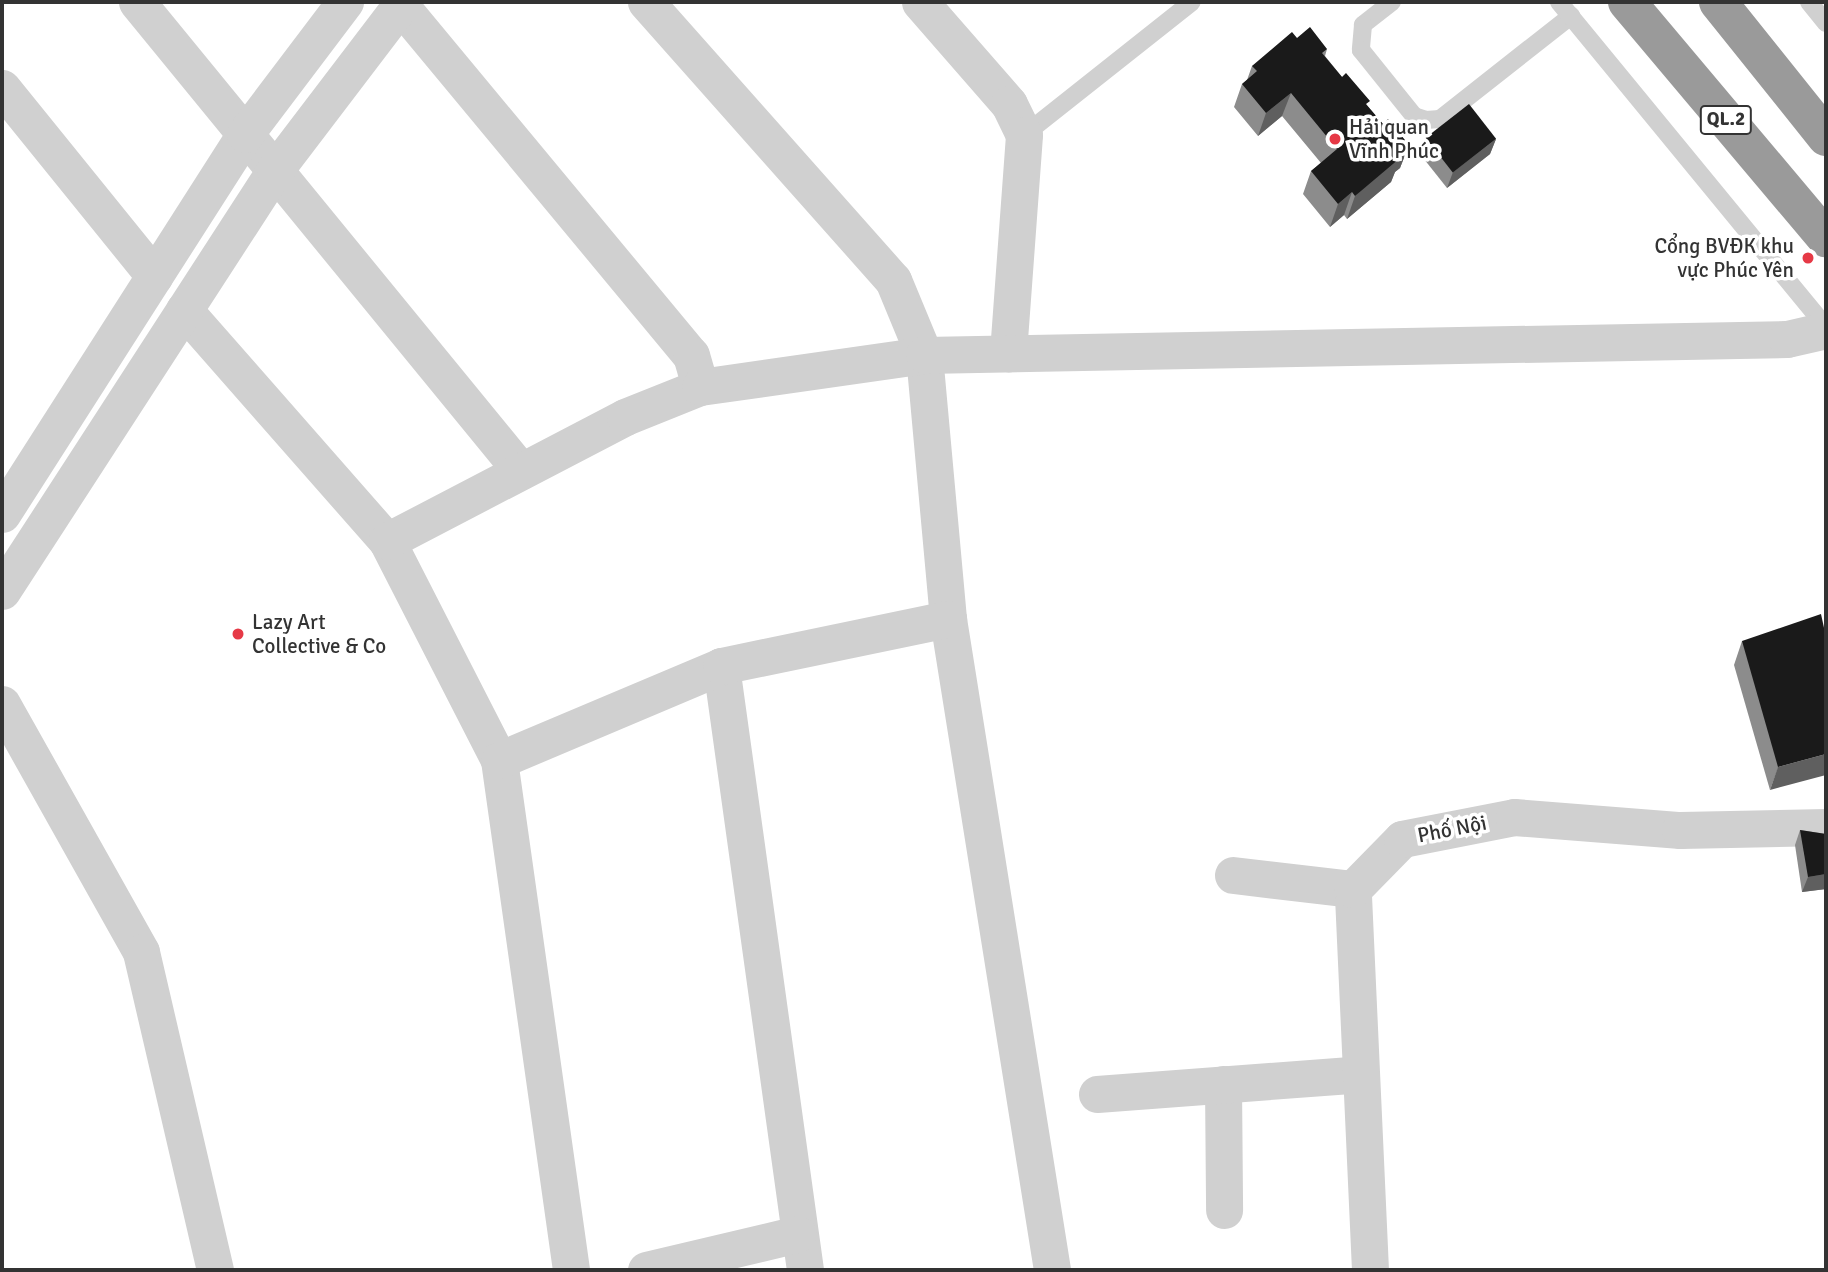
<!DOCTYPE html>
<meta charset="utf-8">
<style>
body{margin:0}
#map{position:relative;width:1828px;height:1272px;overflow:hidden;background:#fff;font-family:Signika,sans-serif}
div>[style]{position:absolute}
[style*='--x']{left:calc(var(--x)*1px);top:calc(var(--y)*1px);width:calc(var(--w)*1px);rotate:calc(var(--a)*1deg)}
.lane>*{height:18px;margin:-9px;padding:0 9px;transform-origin:9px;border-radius:9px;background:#d0d0d0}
.street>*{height:37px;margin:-18.5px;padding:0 18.5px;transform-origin:18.5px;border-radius:18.5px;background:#d0d0d0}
.highway>*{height:38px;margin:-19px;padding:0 19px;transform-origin:19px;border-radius:19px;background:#9a9a9a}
.wall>*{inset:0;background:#8c8c8c}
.shaded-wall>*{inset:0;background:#5f5f5f}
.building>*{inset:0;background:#1a1a1a;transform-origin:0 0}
.dots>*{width:19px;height:19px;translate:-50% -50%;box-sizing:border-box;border:4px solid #fff;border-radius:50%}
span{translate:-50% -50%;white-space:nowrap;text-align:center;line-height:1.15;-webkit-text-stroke:7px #fff;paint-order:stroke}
.shield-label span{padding:2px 5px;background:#fff;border:2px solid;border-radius:5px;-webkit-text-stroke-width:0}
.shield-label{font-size:19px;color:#333;font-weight:700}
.poi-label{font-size:21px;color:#333}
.left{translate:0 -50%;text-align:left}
.right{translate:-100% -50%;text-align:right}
.street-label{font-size:21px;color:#333}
.frame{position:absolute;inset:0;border:4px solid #333;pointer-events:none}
</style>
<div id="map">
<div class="lane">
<i style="--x:1392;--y:2;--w:37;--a:142"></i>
<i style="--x:1363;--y:25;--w:25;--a:95"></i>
<i style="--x:1361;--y:50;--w:85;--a:51.2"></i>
<i style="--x:1414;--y:116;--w:13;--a:18"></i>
<i style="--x:1426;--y:120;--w:14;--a:-4"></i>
<i style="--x:1440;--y:119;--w:167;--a:-38.2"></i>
<i style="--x:1559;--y:2;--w:421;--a:50.6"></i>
<i style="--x:1809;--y:2;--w:27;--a:51"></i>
<i style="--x:1024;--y:135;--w:214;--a:-38.4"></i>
</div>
<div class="street">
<i style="--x:137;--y:2;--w:606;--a:50.69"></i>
<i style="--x:646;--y:2;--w:372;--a:48.4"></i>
<i style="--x:893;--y:280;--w:81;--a:67.5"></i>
<i style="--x:924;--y:355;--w:265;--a:84.8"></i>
<i style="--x:948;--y:619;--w:659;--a:80.92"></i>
<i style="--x:920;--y:2;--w:135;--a:48.9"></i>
<i style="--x:1009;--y:104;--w:34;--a:64"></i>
<i style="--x:1024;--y:135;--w:219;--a:94.2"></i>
<i style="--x:400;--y:5;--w:455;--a:50.3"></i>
<i style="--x:691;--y:355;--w:33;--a:74"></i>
<i style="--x:2;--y:88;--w:242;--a:51"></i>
<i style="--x:184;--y:310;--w:308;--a:48.7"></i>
<i style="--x:387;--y:541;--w:246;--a:62.9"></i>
<i style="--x:499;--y:760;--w:515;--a:81.96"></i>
<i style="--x:2;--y:514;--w:451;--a:-57.4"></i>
<i style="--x:245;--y:134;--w:166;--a:-52.9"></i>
<i style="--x:387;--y:541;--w:268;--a:-27.5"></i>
<i style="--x:625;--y:417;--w:81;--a:-21.8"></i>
<i style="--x:700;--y:387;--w:226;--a:-8.1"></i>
<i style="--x:924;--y:355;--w:863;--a:-1.06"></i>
<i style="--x:1787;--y:339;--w:40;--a:-13"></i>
<i style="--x:2;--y:591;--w:502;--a:-57.04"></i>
<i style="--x:275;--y:170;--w:211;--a:-52.7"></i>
<i style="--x:721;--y:666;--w:610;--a:82.08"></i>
<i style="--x:2;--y:704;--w:284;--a:60.7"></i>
<i style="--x:141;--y:952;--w:326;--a:76.9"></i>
<i style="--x:499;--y:760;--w:241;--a:-22.9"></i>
<i style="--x:721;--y:666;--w:232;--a:-11.7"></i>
<i style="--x:1233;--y:875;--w:121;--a:6.7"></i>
<i style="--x:1223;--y:1084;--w:126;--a:89.5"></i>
<i style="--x:1097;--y:1094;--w:264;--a:-4.3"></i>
<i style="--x:646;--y:1270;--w:156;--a:-13.3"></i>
<i style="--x:1370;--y:1270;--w:381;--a:-92.6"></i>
<i style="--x:1353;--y:889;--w:70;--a:-45.6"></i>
<i style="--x:1402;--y:839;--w:114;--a:-11.1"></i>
<i style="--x:1514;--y:817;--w:167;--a:4.5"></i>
<i style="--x:1680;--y:830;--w:146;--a:-1.2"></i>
</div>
<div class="highway">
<i style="--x:1627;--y:2;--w:309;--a:49.9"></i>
<i style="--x:1718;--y:2;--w:173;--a:51.3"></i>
</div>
<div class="wall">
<i style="clip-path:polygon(1297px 38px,1327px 49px,1325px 56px,1342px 77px,1383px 124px,1409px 145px,1400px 168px,1395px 172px,1391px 182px,1347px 219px,1344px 215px,1330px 227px,1303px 194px,1311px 171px,1321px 163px,1282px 116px,1258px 136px,1234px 107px,1242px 84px,1247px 80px,1252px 66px)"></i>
<i style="clip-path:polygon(1426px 138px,1496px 139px,1490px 154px,1447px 188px,1420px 154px)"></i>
<i style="clip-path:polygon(1826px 637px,1770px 790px,1734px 665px,1742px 641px)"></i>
<i style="clip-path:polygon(1800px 830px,1826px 834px,1826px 889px,1802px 892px,1795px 845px)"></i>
</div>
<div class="shaded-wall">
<i style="clip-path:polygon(1291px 93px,1282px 116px,1258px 136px,1266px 113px)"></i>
<i style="clip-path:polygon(1496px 139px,1490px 154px,1447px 188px,1453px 172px)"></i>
<i style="clip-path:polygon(1409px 145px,1400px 168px,1395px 172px,1391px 182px,1347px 219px,1355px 196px,1396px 154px)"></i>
<i style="clip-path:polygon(1352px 192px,1344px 215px,1330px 227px,1338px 204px)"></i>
<i style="clip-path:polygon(1826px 754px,1826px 775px,1770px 790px,1778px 767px)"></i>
<i style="clip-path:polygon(1826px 874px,1826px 889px,1802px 892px,1808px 877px)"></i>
</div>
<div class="building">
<i style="clip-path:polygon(1310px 27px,1327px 49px,1322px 53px,1342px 77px,1346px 73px,1370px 101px,1366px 104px,1383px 124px,1388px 119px,1409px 145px,1396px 154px,1400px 158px,1355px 196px,1352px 192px,1338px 204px,1311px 171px,1337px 149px,1291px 93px,1266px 113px,1242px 84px,1257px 71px,1252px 66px,1292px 32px,1297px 38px)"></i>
<i style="left:1469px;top:104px;width:44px;height:55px;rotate:52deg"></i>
<i style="clip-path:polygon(1821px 614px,1826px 637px,1826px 754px,1778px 767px,1742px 641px)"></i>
<i style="clip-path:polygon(1800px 830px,1826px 834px,1826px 874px,1808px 877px)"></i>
</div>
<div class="dots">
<i style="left:1335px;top:139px;background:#e63946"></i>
<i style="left:1808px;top:258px;background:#e63946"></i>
<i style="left:238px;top:634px;background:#e63946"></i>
</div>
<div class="shield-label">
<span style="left:1726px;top:120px">QL.2</span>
</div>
<div class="poi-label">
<span class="left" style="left:1349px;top:139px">Hải quan<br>Vĩnh Phúc</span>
<span class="right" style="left:1794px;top:258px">Cổng BVĐK khu<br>vực Phúc Yên</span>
<span class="left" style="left:252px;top:634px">Lazy Art<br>Collective &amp; Co</span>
</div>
<div class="street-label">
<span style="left:1452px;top:829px;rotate:-11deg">Phố Nội</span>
</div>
<div class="frame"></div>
</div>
